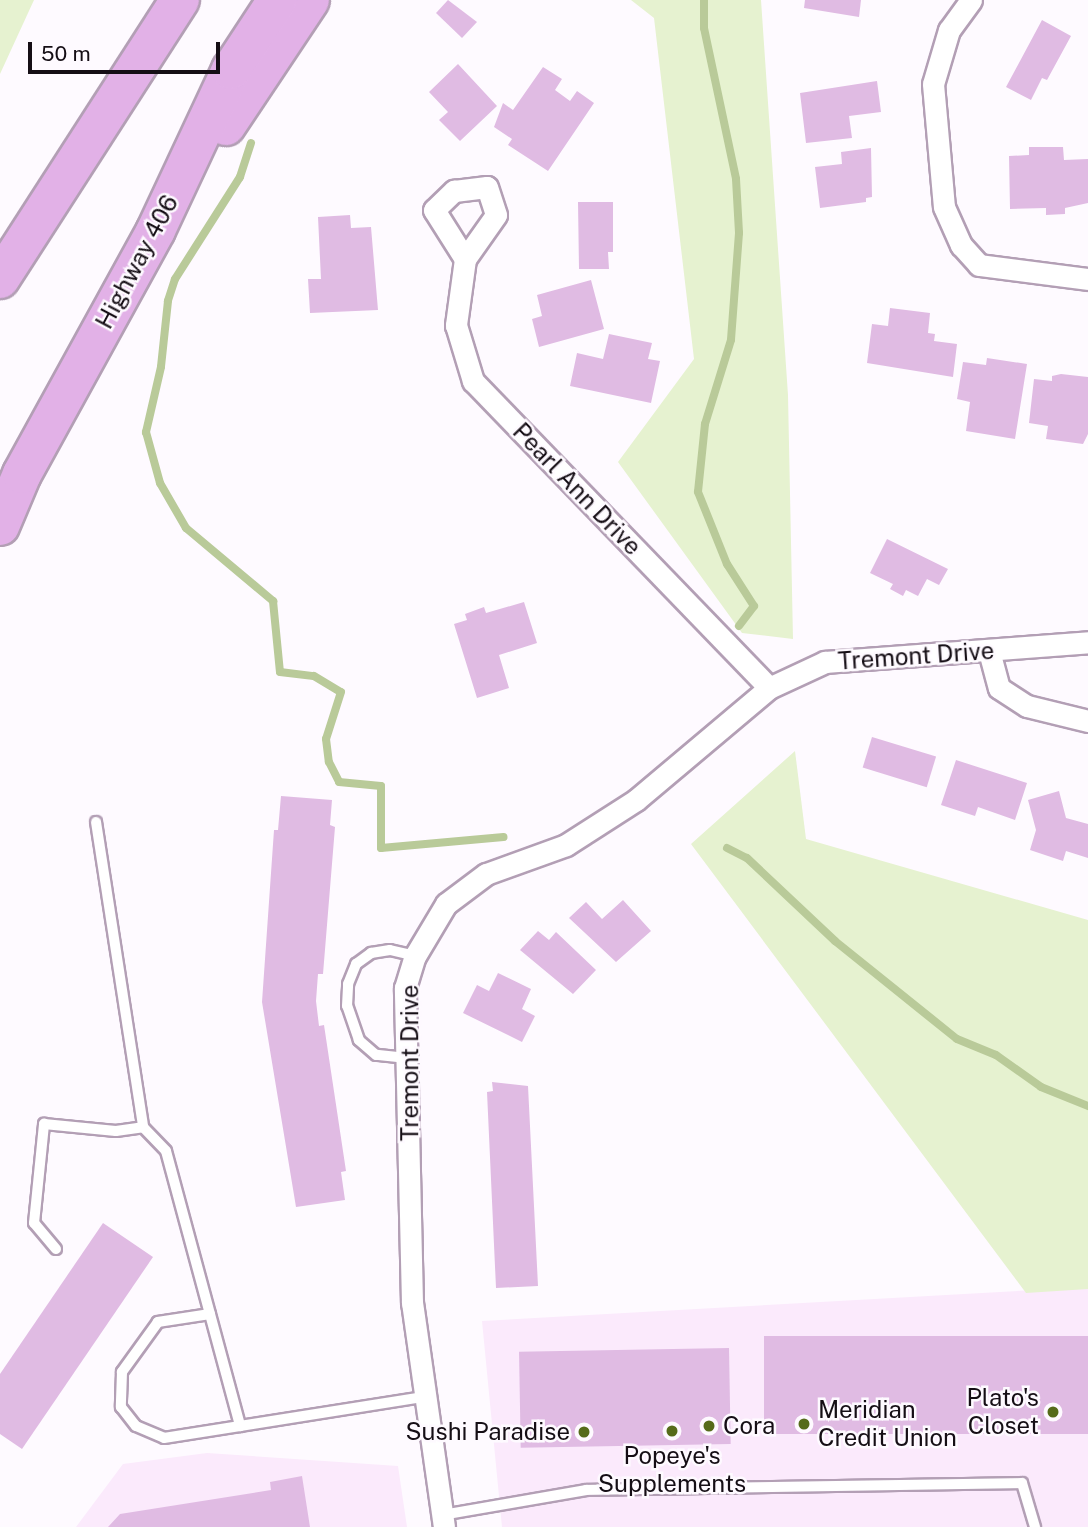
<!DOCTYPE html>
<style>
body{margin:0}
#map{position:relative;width:1088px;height:1527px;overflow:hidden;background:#fefaff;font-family:"Public Sans",sans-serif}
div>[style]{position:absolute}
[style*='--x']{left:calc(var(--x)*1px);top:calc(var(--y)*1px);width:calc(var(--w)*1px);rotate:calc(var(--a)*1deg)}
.built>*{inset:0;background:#fbeafc}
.green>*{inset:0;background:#e6f2d0}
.stream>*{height:8px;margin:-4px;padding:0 4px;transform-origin:4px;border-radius:4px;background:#b9ca99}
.building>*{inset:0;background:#e0bbe3;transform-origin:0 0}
.roads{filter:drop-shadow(2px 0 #b39fb5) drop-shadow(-2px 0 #b39fb5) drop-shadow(0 2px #b39fb5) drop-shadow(0 -2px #b39fb5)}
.lane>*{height:10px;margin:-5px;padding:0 5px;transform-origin:5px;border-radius:5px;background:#fff}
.street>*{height:21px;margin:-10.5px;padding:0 10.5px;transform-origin:10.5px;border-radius:10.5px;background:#fff}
.highway>*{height:38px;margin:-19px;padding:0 19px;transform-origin:19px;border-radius:19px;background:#e2b1e7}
.dots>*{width:19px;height:19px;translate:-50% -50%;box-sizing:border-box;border:4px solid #fefaff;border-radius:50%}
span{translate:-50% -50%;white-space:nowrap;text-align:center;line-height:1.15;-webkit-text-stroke:5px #fefaff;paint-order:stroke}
.street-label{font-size:24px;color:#150e15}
.poi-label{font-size:24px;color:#150e15}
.right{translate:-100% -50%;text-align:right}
.left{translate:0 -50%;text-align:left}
.scale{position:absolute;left:28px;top:42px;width:192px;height:32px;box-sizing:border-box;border:4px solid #150e15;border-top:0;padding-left:9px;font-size:21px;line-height:24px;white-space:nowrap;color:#150e15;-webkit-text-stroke:5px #fefaff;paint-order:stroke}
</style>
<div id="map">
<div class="built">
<i style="clip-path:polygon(1088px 1287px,1088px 1527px,502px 1527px,482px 1321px)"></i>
<i style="clip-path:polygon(207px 1453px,398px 1466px,407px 1527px,76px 1527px,123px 1464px)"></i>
</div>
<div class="green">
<i style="clip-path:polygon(0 0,34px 0,0 74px)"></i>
<i style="clip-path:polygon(631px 0,761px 0,788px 395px,793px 639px,742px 633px,618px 462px,694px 359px,654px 18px)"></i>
<i style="clip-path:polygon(795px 751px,806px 839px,1088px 920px,1088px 1289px,1026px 1293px,691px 844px)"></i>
</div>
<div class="stream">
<i style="--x:704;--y:0;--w:28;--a:90"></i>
<i style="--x:704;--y:28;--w:154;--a:78"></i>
<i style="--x:736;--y:179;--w:54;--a:86.8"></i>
<i style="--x:739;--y:233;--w:107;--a:94.3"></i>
<i style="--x:731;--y:340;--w:88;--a:107.2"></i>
<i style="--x:705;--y:424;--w:68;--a:95.9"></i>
<i style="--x:698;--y:492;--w:78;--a:68.1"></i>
<i style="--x:727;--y:564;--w:50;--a:57.3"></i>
<i style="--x:754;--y:606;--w:25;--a:127"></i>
<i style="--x:251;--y:143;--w:36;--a:108"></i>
<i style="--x:240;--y:177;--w:121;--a:122.5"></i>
<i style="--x:175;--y:279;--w:23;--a:108"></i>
<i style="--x:168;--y:301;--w:66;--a:96.1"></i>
<i style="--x:161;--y:367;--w:67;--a:103"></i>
<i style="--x:146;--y:432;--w:53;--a:74.6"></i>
<i style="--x:160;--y:483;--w:52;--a:60"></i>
<i style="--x:186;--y:528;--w:114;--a:40"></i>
<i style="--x:273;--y:601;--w:71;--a:84.4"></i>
<i style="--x:280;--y:672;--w:34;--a:7"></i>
<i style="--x:314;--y:676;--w:31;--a:31"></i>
<i style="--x:341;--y:692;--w:49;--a:107.7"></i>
<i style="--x:326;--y:739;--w:23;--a:83"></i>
<i style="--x:329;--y:762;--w:22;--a:63"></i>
<i style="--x:339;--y:782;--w:42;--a:5.4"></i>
<i style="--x:381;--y:786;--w:62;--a:90"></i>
<i style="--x:381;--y:848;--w:123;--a:-5.1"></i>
<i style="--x:727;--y:848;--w:22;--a:27"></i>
<i style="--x:747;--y:858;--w:121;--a:43.3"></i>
<i style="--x:835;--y:941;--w:156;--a:38.8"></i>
<i style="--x:957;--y:1039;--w:42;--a:22.3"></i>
<i style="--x:996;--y:1055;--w:55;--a:35.4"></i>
<i style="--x:1041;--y:1087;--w:51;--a:22"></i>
</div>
<div class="building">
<i style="clip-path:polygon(448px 0,477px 22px,462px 38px,436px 13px)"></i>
<i style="clip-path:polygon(805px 0,861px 0,859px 17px,804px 8px)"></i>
<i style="clip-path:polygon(1042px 20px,1071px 36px,1047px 80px,1042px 78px,1031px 100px,1006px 87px)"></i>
<i style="clip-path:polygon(458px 64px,497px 106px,460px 141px,439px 120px,448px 112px,429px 92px)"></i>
<i style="clip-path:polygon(543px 67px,562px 79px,555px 90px,570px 101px,577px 91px,594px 103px,548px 171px,508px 145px,512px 139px,494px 127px,503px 103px,513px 110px)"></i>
<i style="clip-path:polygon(877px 81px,881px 112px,849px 116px,852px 138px,806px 143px,800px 93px)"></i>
<i style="clip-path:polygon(1029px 147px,1063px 147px,1064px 160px,1088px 159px,1088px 203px,1065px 208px,1065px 214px,1046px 215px,1046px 208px,1010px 209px,1009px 156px,1029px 155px)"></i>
<i style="clip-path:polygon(871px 148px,872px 197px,866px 198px,866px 202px,820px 208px,815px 167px,842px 164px,841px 152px)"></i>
<i style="clip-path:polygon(578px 202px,613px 202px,613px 252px,608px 252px,609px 269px,579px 269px)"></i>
<i style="clip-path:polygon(350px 215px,351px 228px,371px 227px,378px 310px,310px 313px,308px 279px,321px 279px,318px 217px)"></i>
<i style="clip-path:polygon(591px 280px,604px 329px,539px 347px,532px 319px,542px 316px,537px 295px)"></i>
<i style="clip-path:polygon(890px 308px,930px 313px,928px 333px,935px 334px,934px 341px,957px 344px,953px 377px,867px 363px,872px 324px,888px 326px)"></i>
<i style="clip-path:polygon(609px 334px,652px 343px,648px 359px,660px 361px,651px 403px,570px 386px,577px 353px,603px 359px)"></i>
<i style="clip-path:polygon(987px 358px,1027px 364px,1015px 439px,966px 431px,970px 402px,957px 399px,963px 362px,986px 365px)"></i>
<i style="clip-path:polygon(1061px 374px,1088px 377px,1088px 434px,1083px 444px,1046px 439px,1048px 426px,1029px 423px,1034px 379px,1052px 381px,1052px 376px)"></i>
<i style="clip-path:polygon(887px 539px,948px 569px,939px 585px,927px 579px,918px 596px,906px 590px,903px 596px,890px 589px,893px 584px,870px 573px)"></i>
<i style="clip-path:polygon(524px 602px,537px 643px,499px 655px,509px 688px,477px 698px,454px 624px,467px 620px,465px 614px,484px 607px,486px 613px)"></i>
<i style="left:872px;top:737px;width:67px;height:32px;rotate:17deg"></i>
<i style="clip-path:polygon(956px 760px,1027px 783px,1015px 820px,978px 807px,975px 816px,941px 805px)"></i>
<i style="clip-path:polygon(1059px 791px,1066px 818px,1088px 824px,1088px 858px,1066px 851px,1063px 861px,1030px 850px,1036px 830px,1028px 800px)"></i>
<i style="clip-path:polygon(281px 796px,332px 800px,330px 825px,335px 827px,323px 974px,318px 974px,316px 1001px,319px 1026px,324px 1025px,346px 1171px,341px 1172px,345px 1200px,296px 1207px,262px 1002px,274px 830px,278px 830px)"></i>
<i style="clip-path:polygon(623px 900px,651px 931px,616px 962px,569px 918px,586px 902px,602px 919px)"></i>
<i style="clip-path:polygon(538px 931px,549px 940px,556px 932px,596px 970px,573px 994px,520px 950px)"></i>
<i style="clip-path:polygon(498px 973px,531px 989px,522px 1009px,535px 1016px,522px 1042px,463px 1013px,477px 985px,489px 991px)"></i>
<i style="clip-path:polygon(492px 1082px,528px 1086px,538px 1286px,496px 1288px,487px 1092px,493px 1091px)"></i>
<i style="clip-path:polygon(103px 1223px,153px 1257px,22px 1449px,0 1434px,0 1374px)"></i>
<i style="left:1088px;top:1336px;width:98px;height:324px;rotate:90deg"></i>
<i style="left:729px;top:1348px;width:96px;height:210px;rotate:89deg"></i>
<i style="clip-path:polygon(302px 1476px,310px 1527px,108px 1527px,120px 1514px,271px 1490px,270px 1482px)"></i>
</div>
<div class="roads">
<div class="lane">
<i style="--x:96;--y:822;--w:309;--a:81.2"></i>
<i style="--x:407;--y:1058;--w:31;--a:-174"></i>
<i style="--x:376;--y:1055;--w:23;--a:-139"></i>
<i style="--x:359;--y:1040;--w:36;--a:-109"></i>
<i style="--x:347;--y:1006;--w:22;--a:-87"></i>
<i style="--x:348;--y:984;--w:22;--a:-68"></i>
<i style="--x:356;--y:964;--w:19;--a:-36"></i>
<i style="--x:371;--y:953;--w:19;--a:-9"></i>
<i style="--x:390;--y:950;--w:26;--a:13"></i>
<i style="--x:56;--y:1249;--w:34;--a:-130"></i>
<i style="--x:34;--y:1223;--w:100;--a:-84.2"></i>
<i style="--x:44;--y:1124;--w:72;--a:5.6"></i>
<i style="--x:116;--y:1131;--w:27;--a:-8"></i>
<i style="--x:143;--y:1127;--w:33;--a:46"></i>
<i style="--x:166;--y:1151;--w:285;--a:74.9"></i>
<i style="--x:240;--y:1426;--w:186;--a:-9"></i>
<i style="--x:210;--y:1314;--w:53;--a:171.3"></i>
<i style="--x:158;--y:1322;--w:62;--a:125.8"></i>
<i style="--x:122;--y:1372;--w:35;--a:92"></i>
<i style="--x:121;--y:1407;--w:24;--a:52"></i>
<i style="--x:136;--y:1426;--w:30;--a:23"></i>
<i style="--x:164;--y:1438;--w:77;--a:-9"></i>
<i style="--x:442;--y:1515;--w:146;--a:-9.8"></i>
<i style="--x:586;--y:1490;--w:436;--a:-0.9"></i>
<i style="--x:1022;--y:1483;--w:46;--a:73.5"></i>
</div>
<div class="street">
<i style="--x:971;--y:0;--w:37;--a:126"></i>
<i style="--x:949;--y:30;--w:56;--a:106.5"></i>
<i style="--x:933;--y:84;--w:123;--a:84.9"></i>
<i style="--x:944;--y:207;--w:42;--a:65.9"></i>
<i style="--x:961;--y:245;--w:27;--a:48"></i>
<i style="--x:979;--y:265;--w:110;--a:7.3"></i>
<i style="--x:465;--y:259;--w:58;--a:-122.3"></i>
<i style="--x:434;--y:210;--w:28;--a:-44"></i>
<i style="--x:454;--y:191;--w:33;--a:-7"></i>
<i style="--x:487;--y:187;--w:29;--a:72"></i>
<i style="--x:496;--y:215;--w:54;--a:125.2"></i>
<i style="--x:465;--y:259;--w:67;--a:97.8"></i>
<i style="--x:456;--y:325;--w:59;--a:73.1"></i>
<i style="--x:473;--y:381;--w:426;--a:46"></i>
<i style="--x:989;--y:651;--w:38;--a:75"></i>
<i style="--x:999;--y:688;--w:33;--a:33"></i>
<i style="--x:1027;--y:706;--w:63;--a:13.8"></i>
<i style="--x:444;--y:1527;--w:226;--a:-98.1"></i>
<i style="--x:412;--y:1303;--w:315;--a:-91.3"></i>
<i style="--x:405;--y:988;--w:34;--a:-73"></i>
<i style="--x:415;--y:956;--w:61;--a:-59.2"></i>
<i style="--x:446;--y:904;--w:50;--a:-36.9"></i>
<i style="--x:486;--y:874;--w:85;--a:-19.9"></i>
<i style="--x:566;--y:845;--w:83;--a:-32.7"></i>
<i style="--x:636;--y:800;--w:174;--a:-40.1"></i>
<i style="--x:769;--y:688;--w:62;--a:-24.9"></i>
<i style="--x:825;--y:662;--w:264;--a:-4.3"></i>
</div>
<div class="highway">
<i style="--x:226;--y:126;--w:151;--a:-56.3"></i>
<i style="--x:0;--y:279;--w:332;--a:-57.2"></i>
<i style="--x:0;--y:526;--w:56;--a:-67.1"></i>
<i style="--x:22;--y:474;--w:278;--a:-61.2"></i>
<i style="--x:156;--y:230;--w:177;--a:-64.9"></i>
<i style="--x:231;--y:70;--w:84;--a:-56.7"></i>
</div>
</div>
<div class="dots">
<i style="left:1053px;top:1412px;background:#566b1a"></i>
<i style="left:804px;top:1424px;background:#566b1a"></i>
<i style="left:709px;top:1426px;background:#566b1a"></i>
<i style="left:672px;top:1431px;background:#566b1a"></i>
<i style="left:584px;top:1432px;background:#566b1a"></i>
</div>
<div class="street-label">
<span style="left:137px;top:262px;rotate:-62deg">Highway 406</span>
<span style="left:577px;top:489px;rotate:46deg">Pearl Ann Drive</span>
<span style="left:916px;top:656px;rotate:-4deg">Tremont Drive</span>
<span style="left:410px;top:1063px;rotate:-90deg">Tremont Drive</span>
</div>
<div class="poi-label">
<span class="right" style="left:1039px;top:1412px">Plato's<br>Closet</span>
<span class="left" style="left:818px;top:1424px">Meridian<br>Credit Union</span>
<span class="left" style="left:723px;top:1426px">Cora</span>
<span class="right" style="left:570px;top:1432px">Sushi Paradise</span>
<span style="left:672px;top:1470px">Popeye's<br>Supplements</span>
</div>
<div class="scale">50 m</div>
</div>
